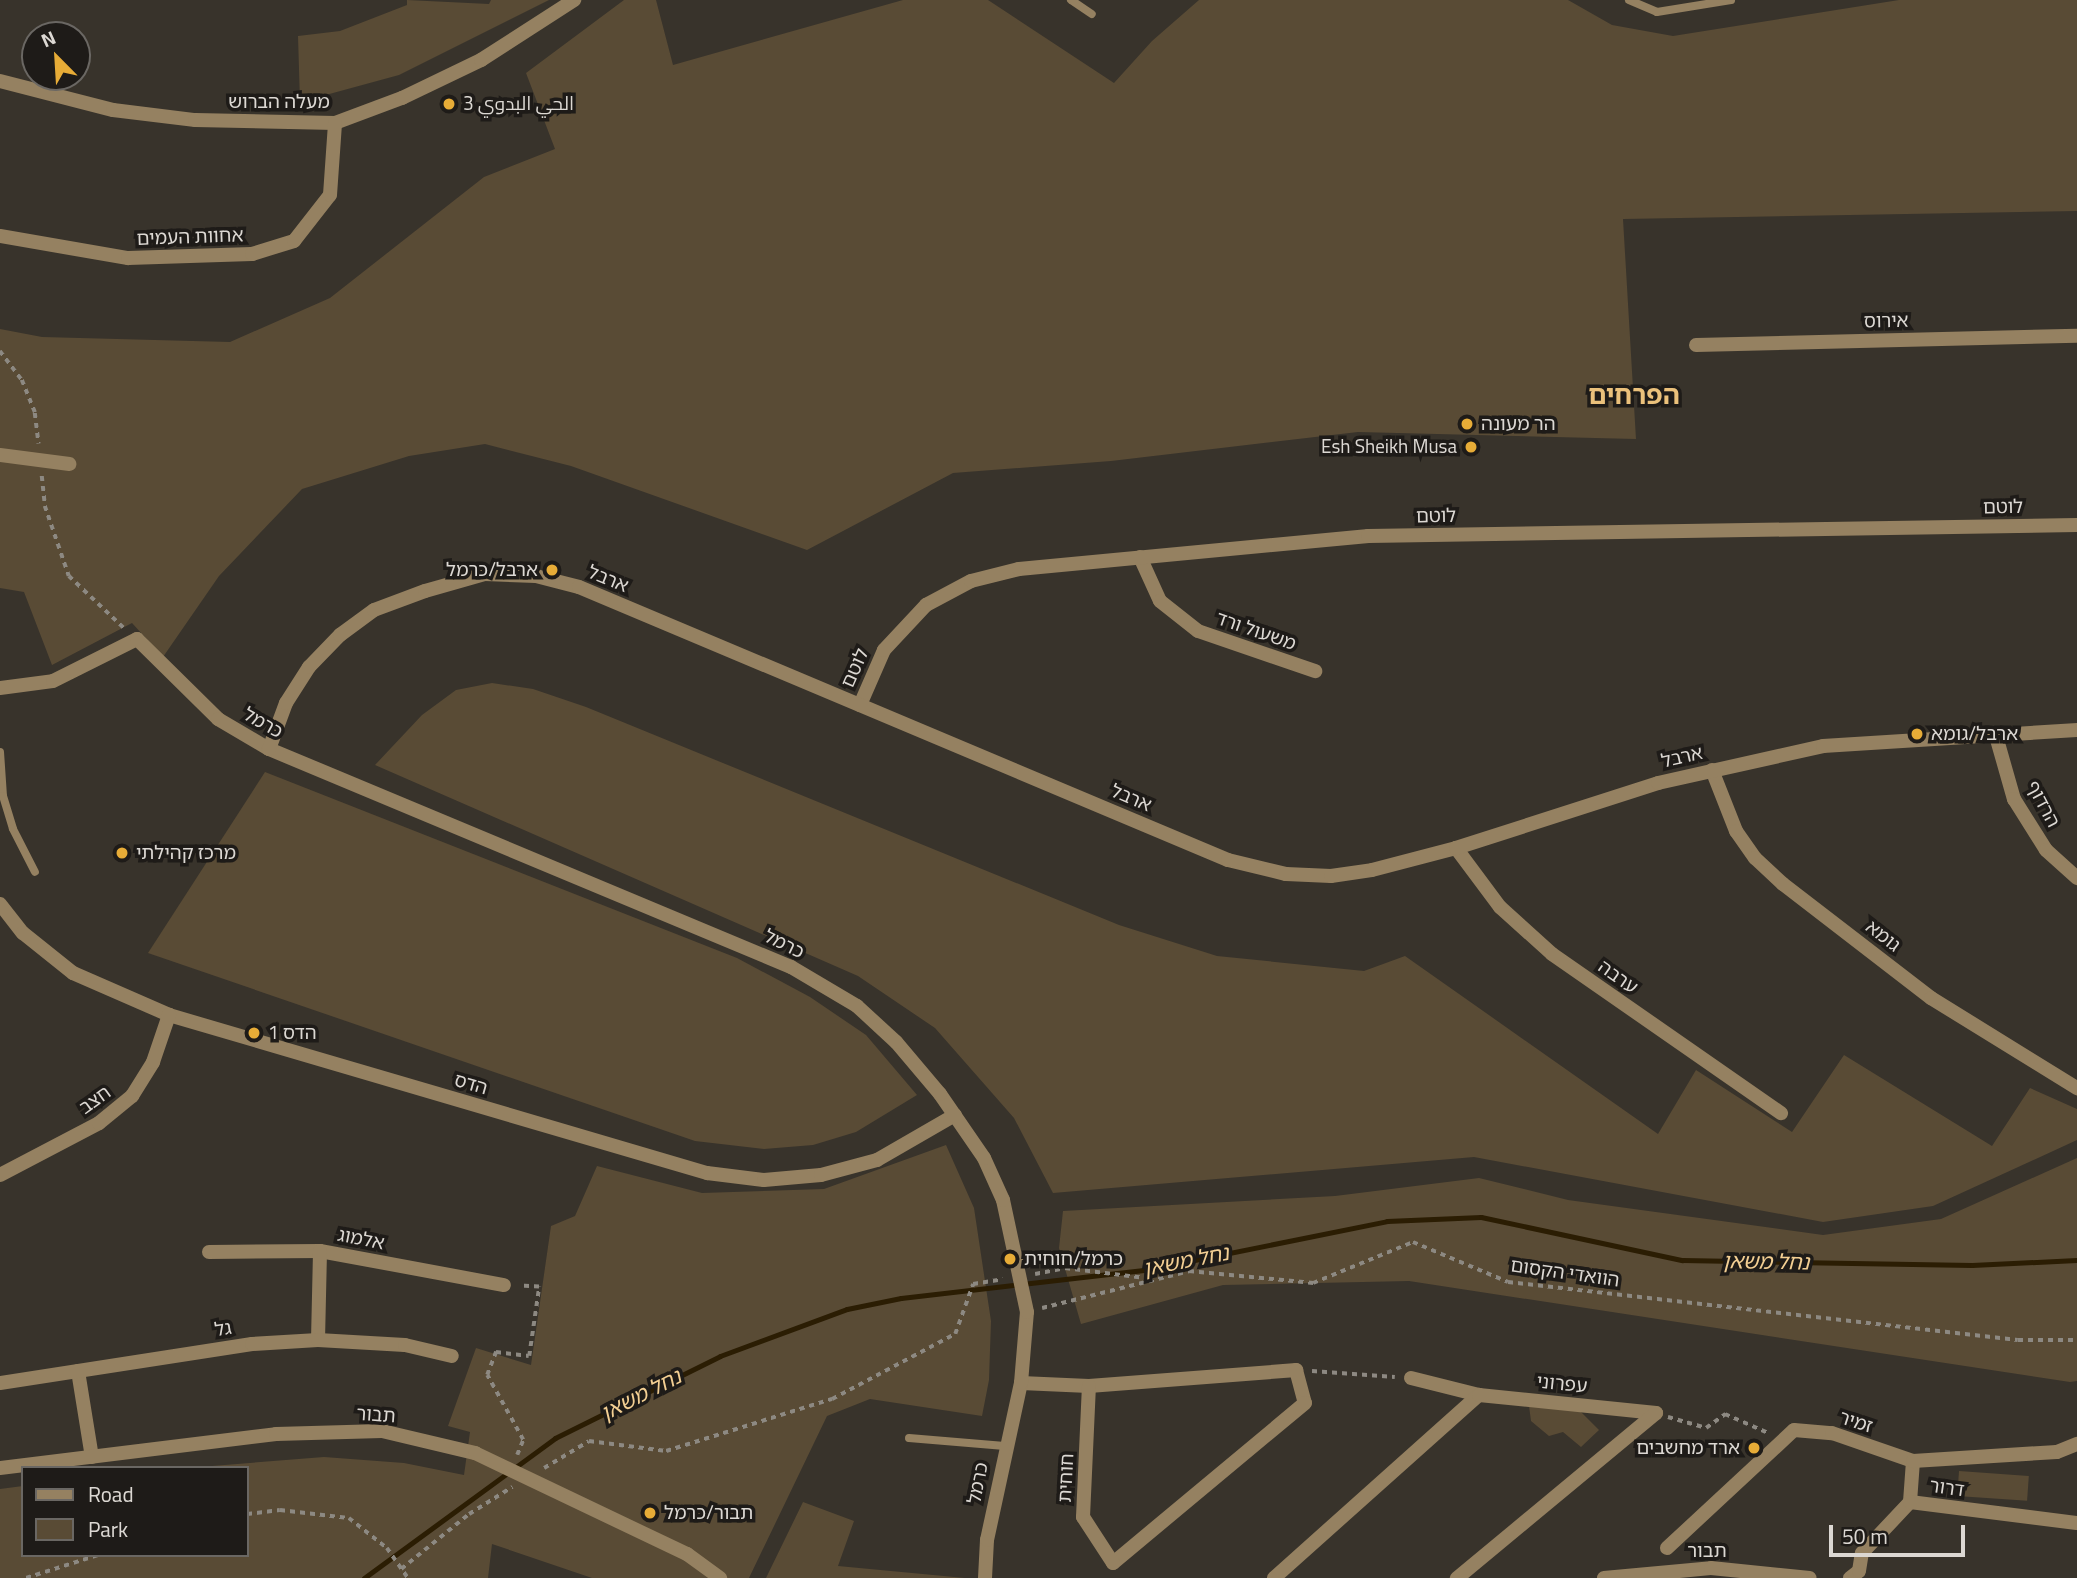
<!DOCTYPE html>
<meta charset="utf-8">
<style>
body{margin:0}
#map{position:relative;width:2077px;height:1578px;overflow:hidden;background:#38332b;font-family:Georgia,Cairo,"Noto Sans Hebrew",serif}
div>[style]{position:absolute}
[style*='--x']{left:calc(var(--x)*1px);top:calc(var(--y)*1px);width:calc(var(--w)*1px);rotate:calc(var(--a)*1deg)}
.green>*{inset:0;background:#594b35;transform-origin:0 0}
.stream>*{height:5px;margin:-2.5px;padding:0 2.5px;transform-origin:2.5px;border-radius:2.5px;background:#2b1d03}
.path>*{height:3.5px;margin-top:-1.75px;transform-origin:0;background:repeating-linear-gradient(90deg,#8d8982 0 5px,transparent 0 10px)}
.service>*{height:8px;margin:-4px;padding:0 4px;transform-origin:4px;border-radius:4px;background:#958161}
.minor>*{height:14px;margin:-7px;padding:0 7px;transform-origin:7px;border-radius:7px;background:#958161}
.tertiary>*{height:14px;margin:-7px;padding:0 7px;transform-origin:7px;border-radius:7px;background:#958161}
.dots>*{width:19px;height:19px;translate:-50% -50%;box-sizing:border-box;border:4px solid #1e1b18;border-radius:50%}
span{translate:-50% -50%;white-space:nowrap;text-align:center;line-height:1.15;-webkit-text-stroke:7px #1e1b18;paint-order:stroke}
.street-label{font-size:19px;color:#dcd8d3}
.poi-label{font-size:19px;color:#dcd8d3}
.left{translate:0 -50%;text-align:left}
.right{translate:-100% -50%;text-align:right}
.water-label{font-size:21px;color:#f3cf93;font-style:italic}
.district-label{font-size:26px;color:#ebc17b;font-weight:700}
.legend{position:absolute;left:21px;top:1466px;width:228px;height:91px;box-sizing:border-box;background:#1e1b18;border:2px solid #6a6763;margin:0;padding:9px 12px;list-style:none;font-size:21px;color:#dcd8d3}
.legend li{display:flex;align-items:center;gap:14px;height:35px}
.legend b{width:35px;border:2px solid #6a6763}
.north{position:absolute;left:21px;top:21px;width:70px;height:70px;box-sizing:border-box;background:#1e1b18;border:2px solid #6a6763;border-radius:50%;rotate:336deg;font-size:19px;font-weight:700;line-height:28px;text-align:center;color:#dcd8d3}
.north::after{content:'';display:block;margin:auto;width:24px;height:32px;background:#e7ac37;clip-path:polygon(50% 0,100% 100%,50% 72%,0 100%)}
.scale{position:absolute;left:1829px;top:1525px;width:136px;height:32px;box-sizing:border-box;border:4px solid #dcd8d3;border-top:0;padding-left:9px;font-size:21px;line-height:24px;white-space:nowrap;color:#dcd8d3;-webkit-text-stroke:5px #1e1b18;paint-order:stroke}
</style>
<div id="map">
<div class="green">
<i style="clip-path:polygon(407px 0,489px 4px,491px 0,549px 0,399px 75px,300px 102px,298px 36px,340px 31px,407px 5px)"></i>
<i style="clip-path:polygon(624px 0,656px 0,673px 65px,903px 0,988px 0,1114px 83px,1152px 41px,1199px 0,1568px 0,1612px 25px,1673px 36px,1899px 0,2077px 0,2077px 211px,1623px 219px,1636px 439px,1358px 432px,1111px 461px,953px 473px,807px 550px,571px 466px,485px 444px,409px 456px,302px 489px,219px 576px,163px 657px,132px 623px,52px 665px,24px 592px,0 588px,0 329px,42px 337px,230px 342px,330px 298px,484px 177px,555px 149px,526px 73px)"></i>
<i style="clip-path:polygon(492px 683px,533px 689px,586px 707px,1119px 925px,1217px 956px,1364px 971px,1405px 956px,1658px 1134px,1696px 1070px,1792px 1132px,1844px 1055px,1992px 1146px,2030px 1088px,2077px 1109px,2077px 1140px,1933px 1206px,1823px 1222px,1474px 1157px,1053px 1193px,1014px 1118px,935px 1028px,858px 976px,375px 765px,422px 715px,456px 690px)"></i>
<i style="clip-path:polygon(265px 772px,737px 958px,810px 997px,866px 1035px,917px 1095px,856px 1132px,813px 1145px,764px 1149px,695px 1141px,148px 953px)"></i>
<i style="clip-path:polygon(946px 1145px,974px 1208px,991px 1321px,989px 1380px,982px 1416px,870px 1399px,827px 1416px,749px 1578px,592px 1578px,492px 1544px,488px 1578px,0 1578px,0 1489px,23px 1486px,23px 1555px,247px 1555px,247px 1468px,187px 1468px,324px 1457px,404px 1463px,464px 1475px,470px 1432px,448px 1426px,476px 1348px,531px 1365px,551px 1226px,575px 1216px,597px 1166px,702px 1193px,824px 1189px)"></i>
<i style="clip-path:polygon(2077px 1158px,2077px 1381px,2070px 1382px,1409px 1281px,1223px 1285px,1081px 1324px,1059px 1248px,1063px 1211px,1335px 1196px,1479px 1178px,1568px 1200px,1823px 1235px,1941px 1219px)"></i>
<i style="clip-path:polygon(1573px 1404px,1599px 1430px,1581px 1447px,1563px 1432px,1549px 1436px,1531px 1421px,1529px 1406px)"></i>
<i style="left:1959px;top:1471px;width:70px;height:25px;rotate:4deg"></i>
<i style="clip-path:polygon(803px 1502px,854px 1521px,838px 1566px,965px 1578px,766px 1578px)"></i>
</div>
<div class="stream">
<i style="--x:364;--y:1578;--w:237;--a:-36.2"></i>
<i style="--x:555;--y:1438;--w:184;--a:-26.4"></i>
<i style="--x:720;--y:1356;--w:135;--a:-20.3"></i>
<i style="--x:847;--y:1309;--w:55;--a:-11.5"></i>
<i style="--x:901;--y:1298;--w:251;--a:-6.6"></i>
<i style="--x:1150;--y:1269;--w:242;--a:-11.4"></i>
<i style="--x:1387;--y:1221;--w:94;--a:-2.4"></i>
<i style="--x:1481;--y:1217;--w:206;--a:12.1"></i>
<i style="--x:1682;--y:1260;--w:290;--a:1"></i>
<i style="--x:1972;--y:1265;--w:105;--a:-2.7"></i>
</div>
<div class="path">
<i style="--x:0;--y:351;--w:36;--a:53"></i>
<i style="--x:22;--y:380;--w:35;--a:68"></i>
<i style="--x:35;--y:413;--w:31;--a:83"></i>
<i style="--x:42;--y:476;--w:30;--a:84"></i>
<i style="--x:45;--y:506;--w:74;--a:71.1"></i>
<i style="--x:69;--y:576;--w:77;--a:43.4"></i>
<i style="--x:1035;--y:1274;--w:31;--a:-11"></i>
<i style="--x:1065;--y:1268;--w:89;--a:7.1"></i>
<i style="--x:1042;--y:1308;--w:152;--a:-14.1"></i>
<i style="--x:1189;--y:1271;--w:125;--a:5.5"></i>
<i style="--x:1313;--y:1283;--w:108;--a:-22.3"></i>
<i style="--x:1413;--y:1242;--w:103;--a:22.8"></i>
<i style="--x:1508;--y:1282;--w:513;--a:6.49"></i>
<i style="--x:2018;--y:1340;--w:59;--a:0"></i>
<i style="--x:1312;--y:1371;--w:83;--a:4.1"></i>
<i style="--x:1668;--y:1417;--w:40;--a:16"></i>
<i style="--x:1706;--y:1428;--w:24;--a:-36"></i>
<i style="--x:1725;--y:1414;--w:47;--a:23.8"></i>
<i style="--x:517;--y:1455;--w:16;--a:-68"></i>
<i style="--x:523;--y:1440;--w:74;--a:-119"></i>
<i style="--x:487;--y:1375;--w:25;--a:-69"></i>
<i style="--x:496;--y:1352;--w:33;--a:7"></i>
<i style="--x:529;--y:1356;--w:70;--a:-81.8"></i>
<i style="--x:539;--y:1287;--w:19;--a:-177"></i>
<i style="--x:544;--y:1468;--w:52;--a:-31"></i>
<i style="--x:589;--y:1441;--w:78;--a:7.4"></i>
<i style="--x:666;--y:1451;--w:174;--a:-17.4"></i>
<i style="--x:832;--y:1399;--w:139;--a:-27.9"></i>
<i style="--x:955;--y:1334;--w:53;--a:-70.2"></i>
<i style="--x:973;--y:1284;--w:30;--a:-9"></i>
<i style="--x:247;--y:1514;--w:33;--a:-7"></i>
<i style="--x:280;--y:1510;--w:69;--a:6.6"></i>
<i style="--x:349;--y:1518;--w:48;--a:38.3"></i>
<i style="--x:387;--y:1548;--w:37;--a:55"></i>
<i style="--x:401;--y:1569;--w:87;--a:-39"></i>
<i style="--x:469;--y:1514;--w:51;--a:-32.1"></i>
<i style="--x:26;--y:1578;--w:76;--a:-17.7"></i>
</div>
<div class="service">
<i style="--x:1071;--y:0;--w:25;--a:34"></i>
<i style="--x:1629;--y:0;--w:30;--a:23"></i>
<i style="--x:1657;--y:12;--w:75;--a:-9.2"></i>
<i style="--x:0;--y:752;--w:44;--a:86.1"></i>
<i style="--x:3;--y:796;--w:34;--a:73"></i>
<i style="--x:13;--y:829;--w:48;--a:62.9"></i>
<i style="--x:909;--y:1438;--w:96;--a:4.8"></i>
</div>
<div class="minor">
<i style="--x:0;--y:81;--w:117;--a:14.4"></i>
<i style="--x:113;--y:110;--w:83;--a:7"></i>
<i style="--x:195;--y:120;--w:140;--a:1.2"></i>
<i style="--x:335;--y:123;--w:72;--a:-20.5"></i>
<i style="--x:402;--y:98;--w:88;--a:-25.7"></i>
<i style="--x:481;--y:60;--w:111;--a:-32.8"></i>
<i style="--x:0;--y:236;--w:130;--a:9.8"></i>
<i style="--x:128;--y:258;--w:124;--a:-1.8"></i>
<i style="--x:252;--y:254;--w:44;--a:-17.2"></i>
<i style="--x:294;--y:241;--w:58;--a:-52"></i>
<i style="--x:330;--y:195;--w:72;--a:-86"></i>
<i style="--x:1696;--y:345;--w:381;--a:-1.4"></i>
<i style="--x:0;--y:455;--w:70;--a:7.4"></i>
<i style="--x:1140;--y:557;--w:48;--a:65.6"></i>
<i style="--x:1160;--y:601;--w:48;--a:38.3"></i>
<i style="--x:1198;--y:631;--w:124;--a:18.9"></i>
<i style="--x:0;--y:688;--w:53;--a:-7.5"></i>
<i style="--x:53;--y:681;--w:94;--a:-26.6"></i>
<i style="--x:137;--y:639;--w:114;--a:44.6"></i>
<i style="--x:218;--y:719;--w:59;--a:30.5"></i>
<i style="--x:860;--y:705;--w:60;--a:-66.4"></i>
<i style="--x:884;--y:650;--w:62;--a:-47"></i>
<i style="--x:926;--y:605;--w:51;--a:-28.1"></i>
<i style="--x:971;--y:581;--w:49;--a:-14"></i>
<i style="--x:1019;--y:569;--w:351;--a:-5.4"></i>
<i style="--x:1368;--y:536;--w:709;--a:-0.89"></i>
<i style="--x:1996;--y:736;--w:66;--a:74.1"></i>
<i style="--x:2014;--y:799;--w:60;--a:57.9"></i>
<i style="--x:2046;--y:850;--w:42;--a:42.1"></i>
<i style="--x:1712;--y:770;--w:66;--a:68.5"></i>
<i style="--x:1736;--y:831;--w:33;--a:55"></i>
<i style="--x:1755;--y:858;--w:38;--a:43"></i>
<i style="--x:1783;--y:884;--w:187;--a:37.6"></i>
<i style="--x:1931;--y:998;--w:172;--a:31.7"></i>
<i style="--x:1456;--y:848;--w:74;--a:53.3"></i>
<i style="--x:1500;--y:907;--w:70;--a:42.1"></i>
<i style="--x:1552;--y:954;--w:279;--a:34.8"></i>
<i style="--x:0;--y:904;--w:37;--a:52"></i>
<i style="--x:23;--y:933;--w:64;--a:38.7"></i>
<i style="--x:73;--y:973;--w:105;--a:23.6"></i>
<i style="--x:169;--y:1015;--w:561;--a:16.37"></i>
<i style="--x:707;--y:1173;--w:57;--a:7"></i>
<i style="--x:764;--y:1180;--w:57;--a:-5"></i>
<i style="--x:821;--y:1175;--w:58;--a:-15"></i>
<i style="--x:877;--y:1160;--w:90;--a:-30"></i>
<i style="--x:0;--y:1175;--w:112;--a:-27.7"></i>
<i style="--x:99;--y:1123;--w:43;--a:-39.3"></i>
<i style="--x:132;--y:1096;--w:40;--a:-58"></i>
<i style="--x:153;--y:1062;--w:50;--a:-71.2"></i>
<i style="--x:209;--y:1252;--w:111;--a:-0.5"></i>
<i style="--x:320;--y:1251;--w:187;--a:10.5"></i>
<i style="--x:318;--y:1340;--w:89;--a:-88.7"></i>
<i style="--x:78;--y:1371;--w:87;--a:80.8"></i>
<i style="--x:1411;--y:1378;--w:70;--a:14"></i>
<i style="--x:0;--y:1383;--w:255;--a:-8.8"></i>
<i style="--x:252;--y:1344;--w:66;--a:-3.5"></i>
<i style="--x:318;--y:1340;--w:87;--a:3.3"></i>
<i style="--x:405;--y:1345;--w:48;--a:13.2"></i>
<i style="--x:1021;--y:1383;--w:68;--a:2.5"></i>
<i style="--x:1089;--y:1386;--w:208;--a:-4.4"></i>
<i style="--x:1296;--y:1370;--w:34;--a:75"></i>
<i style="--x:1305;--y:1403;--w:250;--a:140.2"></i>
<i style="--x:1113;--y:1563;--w:55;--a:-123.1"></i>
<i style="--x:1083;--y:1517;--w:131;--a:-87.4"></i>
<i style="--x:1910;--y:1502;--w:41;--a:-85.8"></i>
<i style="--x:1667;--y:1548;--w:173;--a:-42.9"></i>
<i style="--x:1794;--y:1430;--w:38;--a:5"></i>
<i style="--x:1832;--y:1433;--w:86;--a:19.1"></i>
<i style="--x:1913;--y:1461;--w:144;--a:-3.6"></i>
<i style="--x:2057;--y:1452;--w:22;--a:-22"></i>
<i style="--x:1274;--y:1578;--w:275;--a:-41.8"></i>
<i style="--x:1479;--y:1395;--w:178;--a:5.8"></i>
<i style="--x:1656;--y:1413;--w:259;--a:140.3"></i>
<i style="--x:1850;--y:1578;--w:11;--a:-38"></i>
<i style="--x:1859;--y:1571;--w:18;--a:-81"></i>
<i style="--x:1862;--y:1553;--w:70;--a:-46.7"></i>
<i style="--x:1910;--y:1502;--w:168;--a:7.2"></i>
</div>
<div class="tertiary">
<i style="--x:0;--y:1468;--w:278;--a:-7"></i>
<i style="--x:276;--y:1434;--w:106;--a:-1.6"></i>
<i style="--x:382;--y:1431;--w:96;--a:13.3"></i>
<i style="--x:475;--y:1453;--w:235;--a:25.5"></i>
<i style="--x:687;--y:1554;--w:41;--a:36"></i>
<i style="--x:985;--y:1578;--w:38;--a:-87"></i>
<i style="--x:987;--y:1540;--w:161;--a:-77.8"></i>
<i style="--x:1021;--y:1383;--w:71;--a:-85.2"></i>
<i style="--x:1027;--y:1312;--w:115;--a:-102.1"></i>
<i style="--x:1003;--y:1200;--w:46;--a:-114.3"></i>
<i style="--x:984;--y:1158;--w:78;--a:-124.5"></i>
<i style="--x:940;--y:1094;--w:68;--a:-130.2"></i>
<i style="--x:896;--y:1042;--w:53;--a:-137.3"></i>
<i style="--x:857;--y:1006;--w:77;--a:-149.4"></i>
<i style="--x:791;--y:967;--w:566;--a:-157.33"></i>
<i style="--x:269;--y:749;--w:49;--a:-69.7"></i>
<i style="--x:286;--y:703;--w:43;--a:-57.4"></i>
<i style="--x:309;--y:667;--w:45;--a:-45.9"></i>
<i style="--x:340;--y:635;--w:42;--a:-36.3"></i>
<i style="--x:374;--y:610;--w:54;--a:-20.4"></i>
<i style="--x:425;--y:591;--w:62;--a:-15.8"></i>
<i style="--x:485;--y:574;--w:51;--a:2.2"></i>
<i style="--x:536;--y:576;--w:44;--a:14.3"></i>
<i style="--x:579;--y:587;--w:704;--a:22.81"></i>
<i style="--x:1228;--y:860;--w:60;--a:13.6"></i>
<i style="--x:1286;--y:874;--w:45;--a:2.5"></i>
<i style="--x:1331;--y:876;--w:41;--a:-8.3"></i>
<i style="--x:1372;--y:870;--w:87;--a:-14.7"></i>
<i style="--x:1456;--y:848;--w:212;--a:-17.8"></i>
<i style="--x:1658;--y:783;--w:169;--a:-12.6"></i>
<i style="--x:1823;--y:746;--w:255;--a:-3.6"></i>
<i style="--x:1604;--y:1578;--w:107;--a:-5.3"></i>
<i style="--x:1711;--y:1568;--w:99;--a:5.8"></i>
</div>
<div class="dots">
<i style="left:449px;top:104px;background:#e7ac37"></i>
<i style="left:1467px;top:424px;background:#e7ac37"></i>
<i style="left:1471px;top:447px;background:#e7ac37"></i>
<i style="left:552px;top:570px;background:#e7ac37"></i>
<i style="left:1917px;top:734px;background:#e7ac37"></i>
<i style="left:122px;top:853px;background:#e7ac37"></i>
<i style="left:254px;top:1033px;background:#e7ac37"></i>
<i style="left:1010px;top:1259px;background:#e7ac37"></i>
<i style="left:1754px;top:1448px;background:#e7ac37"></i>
<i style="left:650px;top:1513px;background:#e7ac37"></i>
</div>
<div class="street-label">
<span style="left:279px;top:102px">מעלה הברוש</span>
<span style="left:190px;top:237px;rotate:-2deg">אחוות העמים</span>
<span style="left:1886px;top:321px;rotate:-1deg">אירוס</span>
<span style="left:2003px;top:507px;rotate:-1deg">לוטם</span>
<span style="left:1436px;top:516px;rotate:-1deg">לוטם</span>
<span style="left:608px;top:579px;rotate:22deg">ארבל</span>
<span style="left:1256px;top:631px;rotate:19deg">משעול ורד</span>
<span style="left:855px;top:668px;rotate:-66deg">לוטם</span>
<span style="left:263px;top:723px;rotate:29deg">כרמל</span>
<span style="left:1682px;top:757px;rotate:-13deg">ארבל</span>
<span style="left:1131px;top:798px;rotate:23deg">ארבל</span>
<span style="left:2043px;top:804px;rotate:62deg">הרדוף</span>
<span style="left:1883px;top:936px;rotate:38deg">גומא</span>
<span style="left:784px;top:944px;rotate:26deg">כרמל</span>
<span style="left:1618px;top:977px;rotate:35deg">ערבה</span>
<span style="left:471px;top:1084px;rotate:16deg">הדס</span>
<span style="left:95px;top:1100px;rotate:-36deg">חצב</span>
<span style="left:361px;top:1239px;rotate:11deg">אלמוג</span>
<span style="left:1565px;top:1273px;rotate:8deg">הוואדי הקסום</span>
<span style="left:223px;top:1329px;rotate:-9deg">גל</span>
<span style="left:1562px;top:1384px;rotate:6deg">עפרוני</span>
<span style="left:376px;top:1415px;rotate:4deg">תבור</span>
<span style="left:1856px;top:1422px;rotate:18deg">זמיר</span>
<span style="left:1066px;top:1478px;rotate:-87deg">חוחית</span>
<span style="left:978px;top:1483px;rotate:-79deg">כרמל</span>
<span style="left:1947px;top:1488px;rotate:8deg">דרור</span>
<span style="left:1707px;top:1551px">תבור</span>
</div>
<div class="poi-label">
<span class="left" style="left:463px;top:104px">الحي البدوي 3</span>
<span class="left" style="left:1481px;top:424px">הר מעונה</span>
<span class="right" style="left:1457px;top:447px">Esh Sheikh Musa</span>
<span class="right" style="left:538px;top:570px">ארבל/כרמל</span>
<span class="left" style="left:1931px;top:734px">ארבל/גומא</span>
<span class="left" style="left:136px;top:853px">מרכז קהילתי</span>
<span class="left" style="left:268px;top:1033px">הדס 1</span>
<span class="left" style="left:1024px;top:1259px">כרמל/חוחית</span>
<span class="right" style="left:1740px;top:1448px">ארד מחשבים</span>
<span class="left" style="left:664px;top:1513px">תבור/כרמל</span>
</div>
<div class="water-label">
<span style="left:1186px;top:1261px;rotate:-11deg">נחל משאן</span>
<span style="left:1766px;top:1262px;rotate:1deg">נחל משאן</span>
<span style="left:641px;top:1395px;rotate:-27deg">נחל משאן</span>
</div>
<div class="district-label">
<span style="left:1634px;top:395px">הפרחים</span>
</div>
<ul class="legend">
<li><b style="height:9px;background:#958161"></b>Road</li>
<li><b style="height:19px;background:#594b35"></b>Park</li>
</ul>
<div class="north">N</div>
<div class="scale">50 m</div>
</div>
